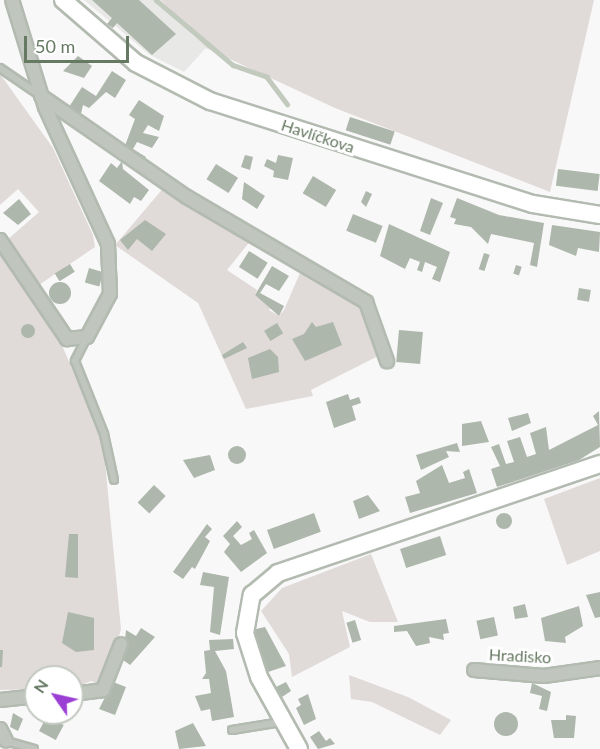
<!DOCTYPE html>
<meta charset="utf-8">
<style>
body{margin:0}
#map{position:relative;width:600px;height:749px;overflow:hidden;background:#f9f8f9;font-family:Lato,sans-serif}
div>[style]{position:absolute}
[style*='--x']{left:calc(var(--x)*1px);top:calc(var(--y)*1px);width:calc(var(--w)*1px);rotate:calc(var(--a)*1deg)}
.built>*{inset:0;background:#e8e8e7}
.green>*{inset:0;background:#e0dad9}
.stream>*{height:4.5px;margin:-2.25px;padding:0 2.25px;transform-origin:2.25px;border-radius:2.25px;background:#c1cabd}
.building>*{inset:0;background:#adb7ab;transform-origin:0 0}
.round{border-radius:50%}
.roads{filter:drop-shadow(2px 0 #b3bbb1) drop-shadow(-2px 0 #b3bbb1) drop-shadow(0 2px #b3bbb1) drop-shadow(0 -2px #b3bbb1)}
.lane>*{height:6px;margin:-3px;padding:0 3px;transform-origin:3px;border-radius:3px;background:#c0c6be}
.street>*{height:12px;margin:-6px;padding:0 6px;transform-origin:6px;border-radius:6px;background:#c0c6be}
.secondary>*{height:16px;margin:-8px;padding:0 8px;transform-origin:8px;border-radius:8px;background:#fff}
span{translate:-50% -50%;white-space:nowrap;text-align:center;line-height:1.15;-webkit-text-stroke:6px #fff;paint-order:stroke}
.street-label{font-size:16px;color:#667962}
.north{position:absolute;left:24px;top:665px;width:60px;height:60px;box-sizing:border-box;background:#fff;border:2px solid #c2c9c0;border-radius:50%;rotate:304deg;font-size:16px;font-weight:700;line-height:24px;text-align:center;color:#667962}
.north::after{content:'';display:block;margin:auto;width:21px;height:27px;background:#9b3ed3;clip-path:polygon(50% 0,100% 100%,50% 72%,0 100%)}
.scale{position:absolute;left:24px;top:36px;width:105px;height:27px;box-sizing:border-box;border:3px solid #667962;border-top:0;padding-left:8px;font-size:18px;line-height:21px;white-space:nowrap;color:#667962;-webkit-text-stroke:4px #fff;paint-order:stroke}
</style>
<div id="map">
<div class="built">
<i style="clip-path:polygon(84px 0,161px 0,206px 48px,184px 72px,150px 55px)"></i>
</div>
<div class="green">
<i style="clip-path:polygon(161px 0,594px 0,550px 192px,335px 108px,206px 48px)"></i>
<i style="clip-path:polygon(0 74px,53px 148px,93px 235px,95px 247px,36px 287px,6px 241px,39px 212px,18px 189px,0 205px)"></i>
<i style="clip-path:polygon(165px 186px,252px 239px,227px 270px,257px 290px,255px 295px,272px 305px,269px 310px,279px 316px,284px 310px,300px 273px,366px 305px,384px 353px,311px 390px,313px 396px,246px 409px,198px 303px,115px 245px)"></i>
<i style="clip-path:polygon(0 254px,61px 343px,103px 441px,121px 629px,108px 678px,99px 685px,91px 681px,72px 689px,72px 677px,36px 677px,36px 689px,0 690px)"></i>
<i style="clip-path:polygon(600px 478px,600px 551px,567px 565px,544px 499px)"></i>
<i style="clip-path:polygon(371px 554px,398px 622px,370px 622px,342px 611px,350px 647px,292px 677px,289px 654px,261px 611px,282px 588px)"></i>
<i style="clip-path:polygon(349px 675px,408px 697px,451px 720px,440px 735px,372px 702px,351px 699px)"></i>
</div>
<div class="stream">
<i style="--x:156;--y:0;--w:101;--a:40.2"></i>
<i style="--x:233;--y:65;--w:36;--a:19"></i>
<i style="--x:267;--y:77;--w:34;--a:53"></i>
</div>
<div class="building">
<i style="clip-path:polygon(92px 0,139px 0,176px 34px,152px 55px,117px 23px,113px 28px,107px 24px,112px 18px)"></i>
<i style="clip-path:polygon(78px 56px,92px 66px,84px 78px,63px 71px)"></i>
<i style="clip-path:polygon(112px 71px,126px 80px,115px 98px,106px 92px,89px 108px,83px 105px,80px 118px,67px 110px,82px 87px,96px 96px)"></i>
<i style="clip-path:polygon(139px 100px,164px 116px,159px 131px,148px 125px,143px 133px,159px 137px,152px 148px,137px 142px,133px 149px,146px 157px,142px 162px,123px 151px,135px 119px,129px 115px)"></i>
<i style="left:350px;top:117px;width:47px;height:14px;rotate:18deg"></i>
<i style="clip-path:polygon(245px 155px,253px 157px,250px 170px,241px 167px)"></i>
<i style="clip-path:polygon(278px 155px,293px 158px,288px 180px,273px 177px,274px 171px,264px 166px,267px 159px,276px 163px)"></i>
<i style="clip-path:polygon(122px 161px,123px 169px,149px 190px,141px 201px,134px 197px,130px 204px,99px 181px,111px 163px,117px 168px)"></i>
<i style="left:216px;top:164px;width:26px;height:18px;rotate:32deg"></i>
<i style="left:558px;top:169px;width:42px;height:17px;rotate:7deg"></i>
<i style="left:313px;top:176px;width:27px;height:20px;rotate:31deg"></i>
<i style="clip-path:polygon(244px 182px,265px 196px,257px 209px,242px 199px)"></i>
<i style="clip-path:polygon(366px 191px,372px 194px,366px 207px,361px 202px)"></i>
<i style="clip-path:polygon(431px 198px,443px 203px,430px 235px,420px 231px)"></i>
<i style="clip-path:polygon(457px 198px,499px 215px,544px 223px,537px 267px,530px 265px,534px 243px,491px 234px,488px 244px,471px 227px,454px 224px,456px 219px,450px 217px)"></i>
<i style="clip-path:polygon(19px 199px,31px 214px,18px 225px,3px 213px)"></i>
<i style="left:353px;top:214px;width:32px;height:18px;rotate:22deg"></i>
<i style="clip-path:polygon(145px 220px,166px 234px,152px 251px,137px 239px,128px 250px,120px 240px)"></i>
<i style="clip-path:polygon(389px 224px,450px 252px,440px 282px,432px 279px,437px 267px,425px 262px,422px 272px,417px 270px,420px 262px,410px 258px,405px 269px,380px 256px)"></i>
<i style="clip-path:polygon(552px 225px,600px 232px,599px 252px,578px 248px,576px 256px,549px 245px)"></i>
<i style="left:249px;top:251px;width:22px;height:19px;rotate:32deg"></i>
<i style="left:484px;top:253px;width:6px;height:17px;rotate:18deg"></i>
<i style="left:70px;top:264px;width:9px;height:18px;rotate:58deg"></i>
<i style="left:516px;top:265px;width:6px;height:9px;rotate:18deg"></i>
<i style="clip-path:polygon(272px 266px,289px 276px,279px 291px,266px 284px,260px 293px,284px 306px,279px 316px,255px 295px)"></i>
<i style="left:89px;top:268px;width:15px;height:15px;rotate:16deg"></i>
<i class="round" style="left:49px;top:282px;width:22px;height:22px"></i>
<i style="left:579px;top:288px;width:12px;height:12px;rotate:9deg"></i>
<i style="clip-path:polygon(312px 322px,316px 327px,333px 322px,342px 345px,305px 361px,292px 339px,304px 334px)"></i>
<i style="left:277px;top:323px;width:12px;height:15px;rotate:59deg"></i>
<i class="round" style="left:21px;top:324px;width:14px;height:14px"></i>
<i style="left:399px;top:330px;width:24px;height:32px;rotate:5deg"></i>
<i style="clip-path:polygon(243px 342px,247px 348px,224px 359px,222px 355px)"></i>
<i style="clip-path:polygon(270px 349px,278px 357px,279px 372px,252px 379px,248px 358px)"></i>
<i style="clip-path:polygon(348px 394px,350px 400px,359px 397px,361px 403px,352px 406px,356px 420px,334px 428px,326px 402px)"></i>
<i style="clip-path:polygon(599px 411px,600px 447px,579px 460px,497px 487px,491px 469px,500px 466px,491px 447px,499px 444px,506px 464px,514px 462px,507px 441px,520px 437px,527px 457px,536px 454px,530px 433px,546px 427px,549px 450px,598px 425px,593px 416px)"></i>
<i style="clip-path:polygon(528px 413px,531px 423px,512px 431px,508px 418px)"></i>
<i style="clip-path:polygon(481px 421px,489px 442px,462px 446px,462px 424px)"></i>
<i style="clip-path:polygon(457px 443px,460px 452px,446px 451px,449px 457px,421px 470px,416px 455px)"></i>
<i class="round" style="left:228px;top:446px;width:18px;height:18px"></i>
<i style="clip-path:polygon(210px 455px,215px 470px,194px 478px,183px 460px)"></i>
<i style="clip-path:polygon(442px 465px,449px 483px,465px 478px,463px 472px,469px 469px,477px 493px,410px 513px,405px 497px,420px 493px,416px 481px)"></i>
<i style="left:154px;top:485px;width:16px;height:24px;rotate:43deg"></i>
<i style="clip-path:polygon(368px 495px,380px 511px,359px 519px,353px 501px)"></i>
<i class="round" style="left:496px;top:513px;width:16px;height:16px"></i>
<i style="left:314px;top:513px;width:20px;height:50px;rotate:70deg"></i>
<i style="clip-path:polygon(237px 521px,242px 527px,233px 536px,241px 545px,252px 539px,249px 533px,254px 530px,267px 553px,241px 572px,224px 552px,230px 544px,223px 536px)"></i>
<i style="clip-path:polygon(207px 524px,212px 529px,205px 537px,210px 541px,195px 569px,192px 567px,183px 579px,173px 572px)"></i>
<i style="clip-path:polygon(69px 534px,78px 534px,78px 578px,65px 577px)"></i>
<i style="left:440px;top:536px;width:20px;height:42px;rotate:72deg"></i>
<i style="clip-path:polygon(203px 572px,229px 577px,220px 635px,210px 632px,214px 587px,200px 585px)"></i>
<i style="clip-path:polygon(600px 592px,600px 617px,595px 618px,586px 595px)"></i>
<i style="clip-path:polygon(525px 604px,528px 617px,515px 619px,513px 607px)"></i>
<i style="clip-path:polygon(579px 606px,583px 626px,565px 637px,566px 643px,545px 641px,541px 618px)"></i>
<i style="clip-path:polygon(68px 612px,94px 618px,94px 650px,76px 652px,62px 643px)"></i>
<i style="left:494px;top:617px;width:19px;height:18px;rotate:78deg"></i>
<i style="clip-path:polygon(446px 619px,449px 633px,443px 634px,444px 640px,429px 637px,430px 643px,416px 646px,407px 631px,394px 632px,394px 626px)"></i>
<i style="left:355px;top:620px;width:21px;height:9px;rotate:73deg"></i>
<i style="clip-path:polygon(265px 627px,286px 666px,268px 672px,256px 637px,256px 629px)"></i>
<i style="clip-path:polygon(141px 628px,155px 637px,130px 665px,123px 660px,126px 630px,136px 636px)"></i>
<i style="clip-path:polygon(233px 639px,234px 649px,215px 651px,226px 671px,234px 717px,212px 721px,210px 709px,201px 711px,195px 696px,211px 693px,209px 679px,202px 679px,206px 673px,204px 651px,210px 650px,209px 640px)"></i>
<i style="clip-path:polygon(0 650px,3px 650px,2px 667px,0 667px)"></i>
<i style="clip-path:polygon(113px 682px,126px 687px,115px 715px,99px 709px)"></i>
<i style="clip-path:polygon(286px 682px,291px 691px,282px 697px,276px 687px)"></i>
<i style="clip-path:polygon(532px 683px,551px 692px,547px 711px,539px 709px,542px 696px,530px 693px)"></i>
<i style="clip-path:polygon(308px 694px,316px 719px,304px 725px,296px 708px,301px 705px,298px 699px)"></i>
<i class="round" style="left:494px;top:712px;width:24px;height:24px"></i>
<i style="clip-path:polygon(13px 713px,23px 719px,18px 731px,10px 727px)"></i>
<i style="clip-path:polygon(566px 715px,576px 716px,574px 738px,554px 738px,551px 720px,566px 720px)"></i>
<i style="left:47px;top:716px;width:19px;height:17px;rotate:28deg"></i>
<i style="clip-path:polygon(193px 723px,206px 746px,179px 749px,175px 731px)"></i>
<i style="clip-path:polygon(319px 731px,326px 741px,330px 738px,335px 744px,318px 749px,310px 737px)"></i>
</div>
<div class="roads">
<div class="lane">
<i style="--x:0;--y:68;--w:50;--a:34.3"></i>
<i style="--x:87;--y:337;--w:27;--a:117"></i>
<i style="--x:75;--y:361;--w:79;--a:68.3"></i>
<i style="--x:104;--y:434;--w:47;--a:77.7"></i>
<i style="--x:232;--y:730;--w:50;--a:-9.3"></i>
<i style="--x:6;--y:741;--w:29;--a:16"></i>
</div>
<div class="street">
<i style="--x:41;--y:96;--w:178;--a:34.7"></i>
<i style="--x:187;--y:197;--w:208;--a:30.4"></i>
<i style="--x:366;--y:302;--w:63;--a:70.4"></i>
<i style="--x:0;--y:240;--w:120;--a:55.9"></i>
<i style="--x:67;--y:339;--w:20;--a:-6"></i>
<i style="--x:87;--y:337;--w:49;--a:-61.9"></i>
<i style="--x:110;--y:294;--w:50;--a:-92.3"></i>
<i style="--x:108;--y:244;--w:151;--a:-114.7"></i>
<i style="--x:45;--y:107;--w:112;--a:-107.1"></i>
<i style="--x:474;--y:670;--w:70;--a:4.9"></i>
<i style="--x:544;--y:676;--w:57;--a:-8.1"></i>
<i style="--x:72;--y:694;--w:31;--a:-7"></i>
<i style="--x:103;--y:690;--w:49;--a:-68.6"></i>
<i style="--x:0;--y:700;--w:36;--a:-6"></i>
<i style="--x:0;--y:729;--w:13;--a:63"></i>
</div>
<div class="secondary">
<i style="--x:63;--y:0;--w:96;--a:40.8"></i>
<i style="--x:136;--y:63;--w:83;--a:27.2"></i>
<i style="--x:210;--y:101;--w:339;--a:17.7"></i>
<i style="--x:533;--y:204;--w:68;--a:9.3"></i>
<i style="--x:299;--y:749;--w:82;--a:-119.1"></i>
<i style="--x:259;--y:677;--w:46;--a:-107.7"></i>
<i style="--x:245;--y:633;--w:39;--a:-80"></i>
<i style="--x:252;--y:595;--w:34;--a:-40"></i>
<i style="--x:278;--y:573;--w:340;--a:-18.7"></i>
</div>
</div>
<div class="street-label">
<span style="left:318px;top:136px;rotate:18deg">Havlíčkova</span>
<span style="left:520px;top:656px;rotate:3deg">Hradisko</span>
</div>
<div class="north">N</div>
<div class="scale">50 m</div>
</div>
